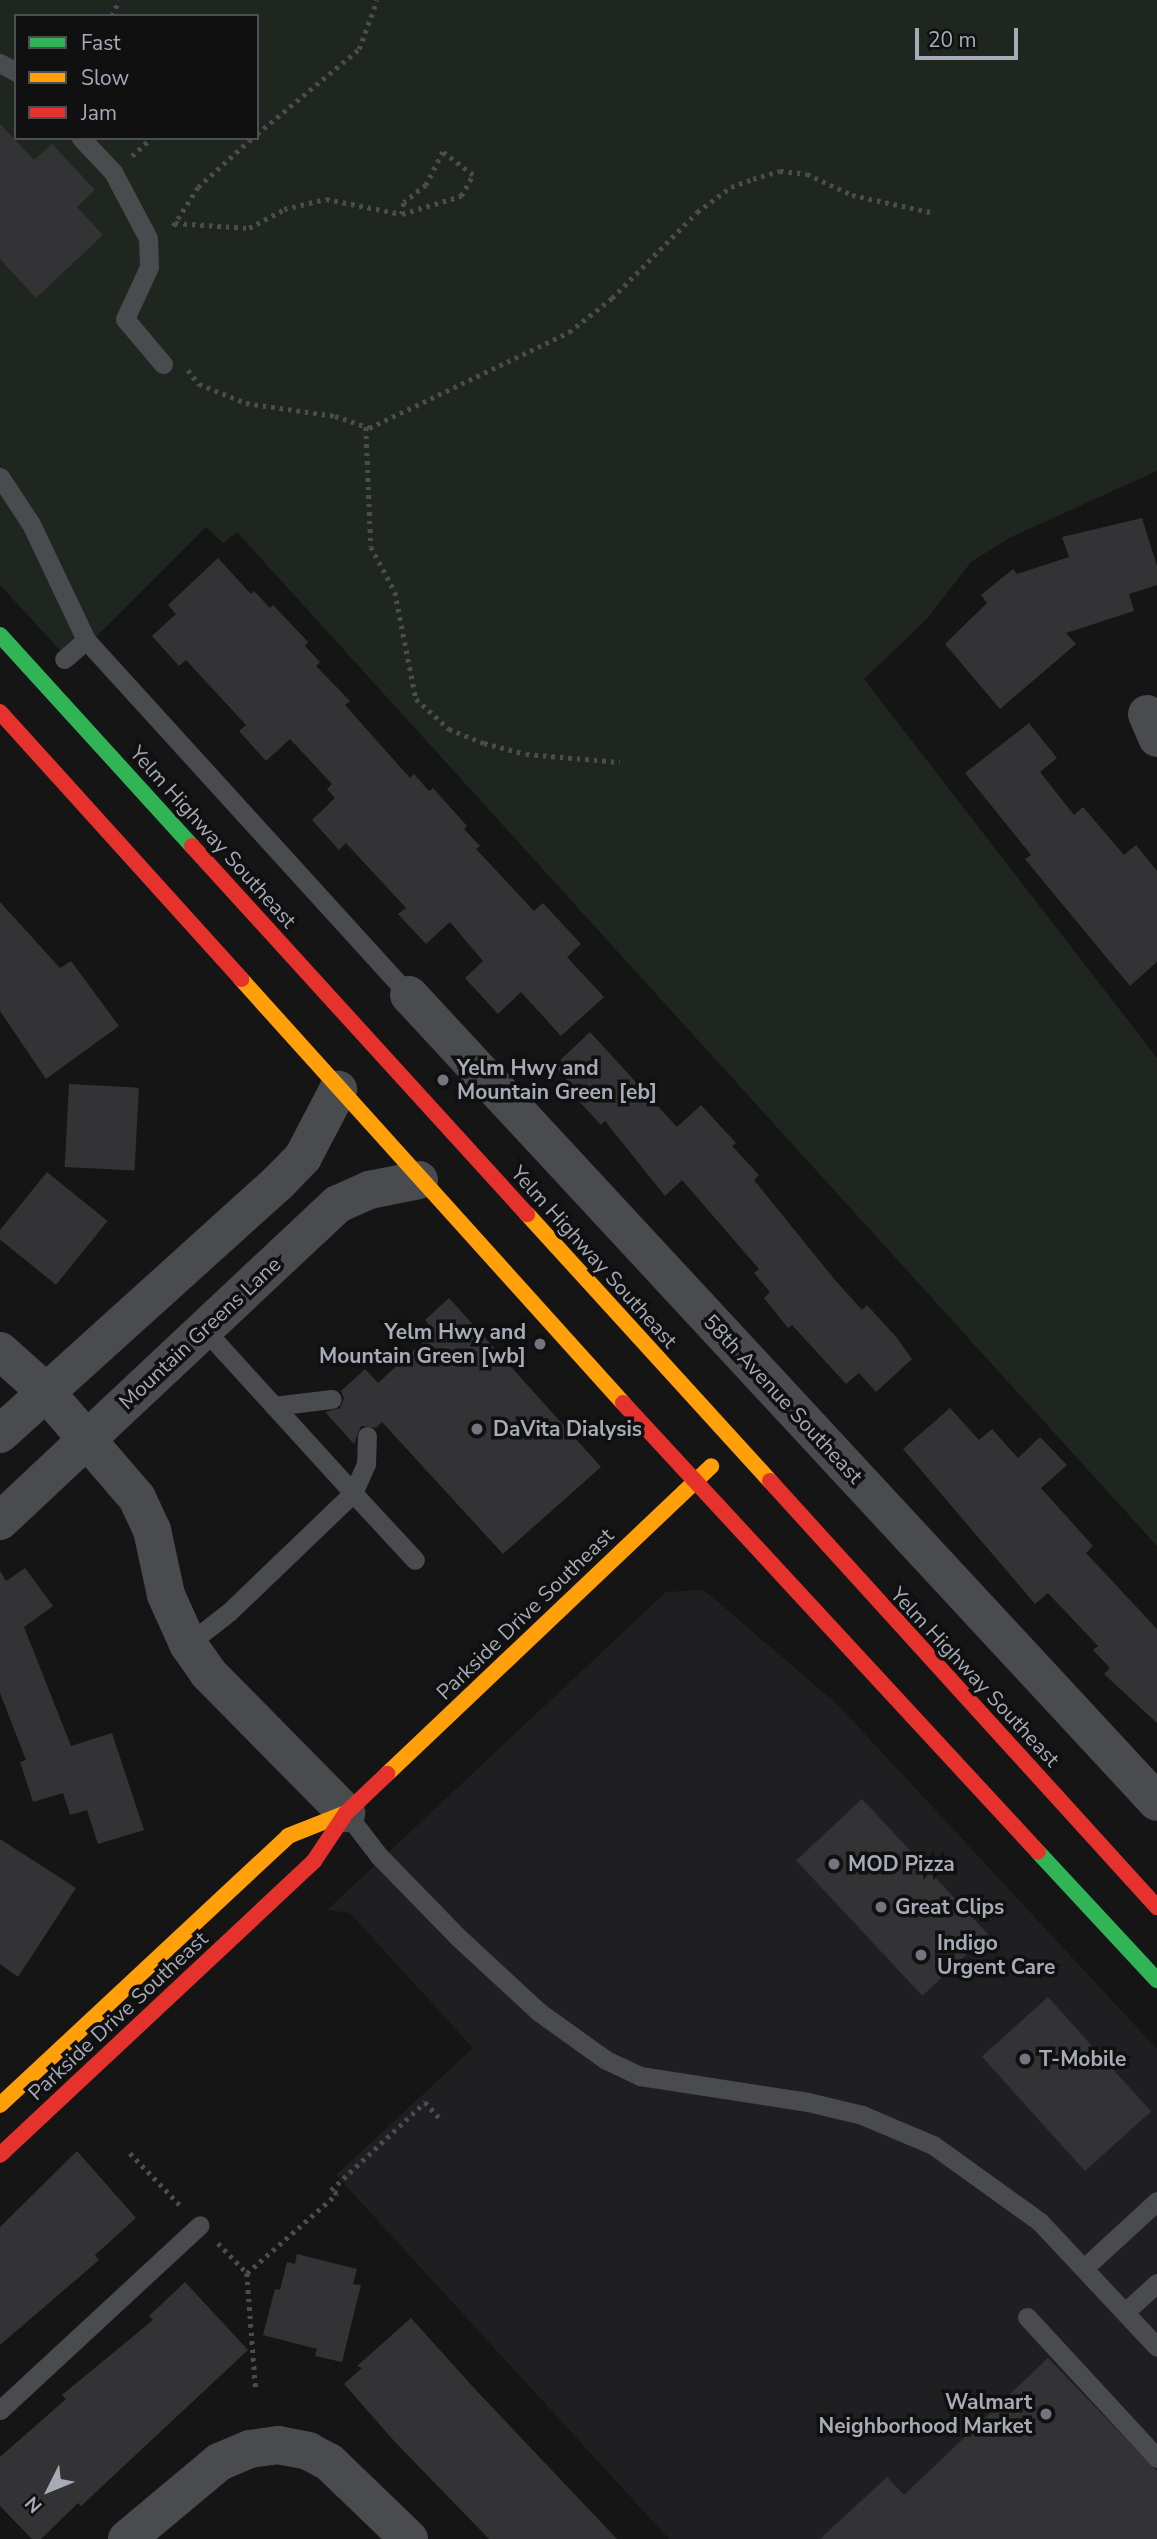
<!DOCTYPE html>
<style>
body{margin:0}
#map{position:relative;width:1157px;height:2539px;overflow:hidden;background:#151516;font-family:"Nunito Sans",sans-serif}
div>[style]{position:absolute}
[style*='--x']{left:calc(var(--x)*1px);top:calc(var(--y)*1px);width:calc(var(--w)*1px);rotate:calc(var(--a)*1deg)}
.built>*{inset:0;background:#1f1f21}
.green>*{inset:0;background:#1f2620}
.building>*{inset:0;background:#333335;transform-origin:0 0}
.path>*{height:4.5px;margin-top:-2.25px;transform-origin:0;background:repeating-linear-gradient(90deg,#4b4c50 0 3.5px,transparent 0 8.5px)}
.lane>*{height:19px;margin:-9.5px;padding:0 9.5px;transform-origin:9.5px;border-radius:9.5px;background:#4a4b4e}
.street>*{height:38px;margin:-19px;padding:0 19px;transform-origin:19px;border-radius:19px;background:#4a4b4e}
.fast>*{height:16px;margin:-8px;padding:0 8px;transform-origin:8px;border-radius:8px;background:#30b455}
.slow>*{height:16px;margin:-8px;padding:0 8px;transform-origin:8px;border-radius:8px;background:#ff9f0a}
.jam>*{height:16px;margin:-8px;padding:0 8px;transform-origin:8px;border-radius:8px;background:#e5322d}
.dots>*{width:19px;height:19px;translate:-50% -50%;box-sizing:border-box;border:4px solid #101011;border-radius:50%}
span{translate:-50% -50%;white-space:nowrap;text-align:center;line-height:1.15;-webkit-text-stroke:7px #101011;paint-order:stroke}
.street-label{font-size:21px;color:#a6abb7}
.poi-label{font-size:21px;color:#a6abb7;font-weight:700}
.left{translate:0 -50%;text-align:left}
.right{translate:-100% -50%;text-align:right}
.legend{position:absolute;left:14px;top:14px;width:245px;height:126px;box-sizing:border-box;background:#101011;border:2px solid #4c4e53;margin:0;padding:9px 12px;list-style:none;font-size:21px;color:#a6abb7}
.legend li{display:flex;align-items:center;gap:14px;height:35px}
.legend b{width:35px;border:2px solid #4c4e53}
.north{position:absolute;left:14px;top:2455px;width:70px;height:70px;-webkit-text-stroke:5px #101011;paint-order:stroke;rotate:227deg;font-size:19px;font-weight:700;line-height:28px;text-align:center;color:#a6abb7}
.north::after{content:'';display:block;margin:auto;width:24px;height:32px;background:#a6abb7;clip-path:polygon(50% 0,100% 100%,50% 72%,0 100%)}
.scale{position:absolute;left:915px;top:28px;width:103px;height:32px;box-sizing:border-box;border:4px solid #a6abb7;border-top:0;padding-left:9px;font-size:21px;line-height:24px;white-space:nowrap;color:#a6abb7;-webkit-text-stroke:5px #101011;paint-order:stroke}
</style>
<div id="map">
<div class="built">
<i style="clip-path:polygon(704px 1590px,839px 1706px,1157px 2049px,1157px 2539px,669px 2539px,336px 2175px,473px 2048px,350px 1913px,327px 1910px,666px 1592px)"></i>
</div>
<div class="green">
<i style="clip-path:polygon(evenodd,0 0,1157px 0,1157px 471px,1011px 537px,971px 562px,926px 620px,864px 679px,1157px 1058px,1157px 1546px,237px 532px,223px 543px,206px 527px,71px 662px,0 585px,0 0,16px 16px,257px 16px,257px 138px,16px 138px,16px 16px)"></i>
</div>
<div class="building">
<i style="clip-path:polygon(0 124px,34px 160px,52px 144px,95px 190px,77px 207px,103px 235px,36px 298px,0 259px)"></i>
<i style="clip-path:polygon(1142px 518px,1157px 566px,1157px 585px,1129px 594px,1134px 611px,1066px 633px,1076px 644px,1000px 709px,945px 644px,987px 603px,981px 595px,1013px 569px,1017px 574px,1069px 557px,1062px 537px)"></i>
<i style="clip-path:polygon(218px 558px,251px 594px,254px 591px,270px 608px,273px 605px,308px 642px,305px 646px,320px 662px,316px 666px,350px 701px,345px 705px,410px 778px,414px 774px,429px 791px,433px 788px,467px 826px,464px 829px,480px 846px,476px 849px,534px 911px,543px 903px,581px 944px,567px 957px,604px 997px,561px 1036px,521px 992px,498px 1014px,465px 978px,483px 961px,450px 922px,426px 944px,398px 914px,406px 908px,346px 843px,339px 850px,312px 820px,335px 798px,327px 789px,332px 784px,290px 739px,266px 761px,239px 731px,246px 725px,186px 660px,179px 666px,152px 636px,176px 614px,168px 605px)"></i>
<i style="clip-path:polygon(1029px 723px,1057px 758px,1040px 772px,1074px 815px,1083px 807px,1124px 855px,1136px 845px,1157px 871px,1157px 962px,1130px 986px,1025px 859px,1031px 855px,965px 773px)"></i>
<i style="clip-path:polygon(0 902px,60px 968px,71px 961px,119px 1026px,46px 1079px,0 1011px)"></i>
<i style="clip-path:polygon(590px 1032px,677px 1127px,701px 1105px,736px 1143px,732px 1146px,759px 1175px,754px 1180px,835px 1280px,862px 1310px,867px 1305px,897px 1338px,912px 1359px,876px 1392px,859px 1373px,846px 1384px,792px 1325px,788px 1328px,764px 1298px,770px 1292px,754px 1273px,759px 1269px,682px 1180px,665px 1196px,605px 1121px,601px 1125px,577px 1099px,581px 1096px,554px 1066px)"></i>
<i style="left:69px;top:1084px;width:70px;height:83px;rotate:3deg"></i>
<i style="left:47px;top:1172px;width:78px;height:82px;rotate:39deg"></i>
<i style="clip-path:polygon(449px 1298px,601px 1467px,503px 1554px,382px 1422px,376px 1428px,361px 1426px,354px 1444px,325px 1412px,340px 1408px,344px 1398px,341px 1391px,365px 1369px,378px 1383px,423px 1342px,417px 1337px,430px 1326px,425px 1320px)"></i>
<i style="clip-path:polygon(950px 1408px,979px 1440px,992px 1429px,1018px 1458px,1040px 1437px,1067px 1465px,1041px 1488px,1093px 1546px,1086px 1553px,1157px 1629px,1157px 1723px,1104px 1674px,1110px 1668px,1093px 1650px,1098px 1646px,1048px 1593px,1035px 1604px,903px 1449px)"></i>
<i style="clip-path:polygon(25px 1568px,53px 1606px,24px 1627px,71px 1746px,112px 1733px,144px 1830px,98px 1844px,87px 1810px,70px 1815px,63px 1793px,33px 1802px,20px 1762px,26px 1760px,0 1693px,0 1571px,6px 1581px)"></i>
<i style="left:862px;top:1799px;width:185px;height:90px;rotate:47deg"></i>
<i style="clip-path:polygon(0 1839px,76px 1888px,18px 1977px,0 1964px)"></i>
<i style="left:1048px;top:1997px;width:154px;height:89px;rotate:48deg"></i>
<i style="clip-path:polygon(77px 2151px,136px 2218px,95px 2255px,99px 2260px,0 2345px,0 2227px)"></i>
<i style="clip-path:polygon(297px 2254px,357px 2269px,353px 2284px,361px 2285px,342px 2362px,315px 2356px,317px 2349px,263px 2335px,275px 2289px,280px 2290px,287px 2262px,295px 2264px)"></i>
<i style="clip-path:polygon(185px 2282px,248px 2350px,81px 2506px,78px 2503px,41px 2539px,32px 2539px,0 2506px,0 2457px,66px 2399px,62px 2395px,153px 2320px,149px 2316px)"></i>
<i style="clip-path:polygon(411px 2318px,474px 2388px,617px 2539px,489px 2539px,395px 2442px,344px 2384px,362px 2368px,357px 2366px)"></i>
<i style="clip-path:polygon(1048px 2358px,1157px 2471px,1157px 2539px,820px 2539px,887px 2477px,904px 2495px)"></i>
</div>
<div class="path">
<i style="--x:112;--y:16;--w:17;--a:-66"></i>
<i style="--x:257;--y:134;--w:133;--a:-39.8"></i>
<i style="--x:359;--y:49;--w:52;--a:-69.8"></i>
<i style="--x:132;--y:156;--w:26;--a:-43"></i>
<i style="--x:175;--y:223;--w:74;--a:3.9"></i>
<i style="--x:249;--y:228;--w:40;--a:-28"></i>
<i style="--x:284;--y:209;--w:43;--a:-13.4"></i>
<i style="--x:326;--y:199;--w:77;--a:11.2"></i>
<i style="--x:402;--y:214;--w:62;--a:-17"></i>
<i style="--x:461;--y:196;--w:24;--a:-60"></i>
<i style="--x:473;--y:175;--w:38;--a:-143"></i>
<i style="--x:443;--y:152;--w:37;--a:117"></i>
<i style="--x:426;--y:185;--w:28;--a:141"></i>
<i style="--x:404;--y:203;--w:11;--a:100"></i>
<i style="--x:173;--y:226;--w:46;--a:-57.3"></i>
<i style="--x:198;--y:187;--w:73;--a:-42.2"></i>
<i style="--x:188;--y:370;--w:18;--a:52"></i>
<i style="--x:199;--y:384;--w:51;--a:22"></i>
<i style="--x:246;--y:403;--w:90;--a:8.3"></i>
<i style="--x:335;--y:416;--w:36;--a:19"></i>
<i style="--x:369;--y:428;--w:222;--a:-25.6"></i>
<i style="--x:569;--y:332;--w:55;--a:-38.3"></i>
<i style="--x:612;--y:298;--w:121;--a:-45.3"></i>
<i style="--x:697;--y:212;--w:42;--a:-36.3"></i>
<i style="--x:731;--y:187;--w:23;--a:-20"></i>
<i style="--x:753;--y:179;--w:28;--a:-17"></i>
<i style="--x:780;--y:171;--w:27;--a:6"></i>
<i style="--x:807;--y:174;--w:50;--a:25"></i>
<i style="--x:852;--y:195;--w:80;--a:12.3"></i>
<i style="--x:366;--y:427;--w:120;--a:87.6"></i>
<i style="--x:371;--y:547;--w:51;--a:61.9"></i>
<i style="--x:395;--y:592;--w:109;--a:78.9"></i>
<i style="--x:416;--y:699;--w:45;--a:42.3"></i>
<i style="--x:449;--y:729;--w:38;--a:22"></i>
<i style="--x:484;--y:743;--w:43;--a:14.7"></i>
<i style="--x:526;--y:754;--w:94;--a:4.9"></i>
<i style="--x:130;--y:2153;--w:75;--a:46.1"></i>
<i style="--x:218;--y:2243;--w:42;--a:46"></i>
<i style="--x:247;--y:2273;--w:120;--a:-41.3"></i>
<i style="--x:337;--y:2194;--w:7;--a:-146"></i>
<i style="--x:331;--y:2190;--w:129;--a:-43.1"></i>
<i style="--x:425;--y:2102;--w:25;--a:48"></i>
<i style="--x:247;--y:2273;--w:119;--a:85.7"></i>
</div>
<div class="lane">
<i style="--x:0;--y:63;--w:18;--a:29"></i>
<i style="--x:81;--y:138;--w:47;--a:46.7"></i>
<i style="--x:113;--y:172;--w:75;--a:62.1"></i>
<i style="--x:148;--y:238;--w:29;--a:88"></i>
<i style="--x:149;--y:267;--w:57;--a:114.8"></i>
<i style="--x:125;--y:319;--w:59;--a:49.8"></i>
<i style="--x:0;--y:477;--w:56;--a:56.6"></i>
<i style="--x:31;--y:524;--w:128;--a:64.6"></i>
<i style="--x:86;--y:640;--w:29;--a:139"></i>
<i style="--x:86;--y:640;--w:480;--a:47.7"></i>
<i style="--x:204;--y:1329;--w:222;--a:47.7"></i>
<i style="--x:353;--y:1493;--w:32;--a:-66"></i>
<i style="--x:366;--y:1464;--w:28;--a:-88"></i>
<i style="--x:274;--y:1406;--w:58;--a:-6.9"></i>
<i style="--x:188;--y:1644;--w:52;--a:-38"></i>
<i style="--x:229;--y:1612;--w:172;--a:-43.8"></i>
<i style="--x:353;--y:1493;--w:91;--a:47.2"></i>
<i style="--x:346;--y:1813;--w:54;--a:52.5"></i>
<i style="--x:379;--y:1856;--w:115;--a:45.7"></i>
<i style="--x:459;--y:1938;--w:109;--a:42.8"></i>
<i style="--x:539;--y:2012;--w:82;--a:35.6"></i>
<i style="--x:606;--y:2060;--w:38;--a:25"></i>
<i style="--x:640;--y:2076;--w:170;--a:8.8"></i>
<i style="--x:808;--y:2102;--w:56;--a:13.5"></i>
<i style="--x:862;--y:2115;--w:77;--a:22.9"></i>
<i style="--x:933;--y:2145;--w:132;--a:35.7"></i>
<i style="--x:1040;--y:2222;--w:171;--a:46.9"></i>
<i style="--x:1084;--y:2268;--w:99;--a:-42.5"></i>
<i style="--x:1125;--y:2312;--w:43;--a:-42.2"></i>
<i style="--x:1027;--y:2317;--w:192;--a:47.3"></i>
<i style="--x:0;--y:2410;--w:272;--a:-42.8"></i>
</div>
<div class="street">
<i style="--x:1147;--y:714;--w:26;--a:67"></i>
<i style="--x:409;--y:995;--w:1100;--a:47.17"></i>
<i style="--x:0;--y:1351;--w:60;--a:41.6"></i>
<i style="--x:45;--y:1391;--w:141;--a:49.3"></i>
<i style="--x:137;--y:1498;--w:35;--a:65"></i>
<i style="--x:152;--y:1530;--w:66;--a:77.8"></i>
<i style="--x:166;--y:1595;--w:54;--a:65.8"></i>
<i style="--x:188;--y:1644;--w:35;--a:55"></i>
<i style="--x:208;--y:1673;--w:197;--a:45.4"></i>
<i style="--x:0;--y:1434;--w:375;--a:-42.1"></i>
<i style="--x:278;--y:1183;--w:36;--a:-46"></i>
<i style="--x:303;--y:1157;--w:76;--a:-62.4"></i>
<i style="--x:0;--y:1521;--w:463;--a:-43.2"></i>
<i style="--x:338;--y:1204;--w:34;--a:-24"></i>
<i style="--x:369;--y:1190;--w:51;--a:-11.3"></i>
<i style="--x:127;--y:2539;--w:120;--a:-39.9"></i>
<i style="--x:219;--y:2462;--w:34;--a:-23"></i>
<i style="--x:250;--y:2449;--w:28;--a:-8"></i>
<i style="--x:278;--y:2445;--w:31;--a:11"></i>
<i style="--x:308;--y:2451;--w:24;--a:28"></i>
<i style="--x:329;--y:2462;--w:111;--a:43.9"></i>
</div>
<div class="fast">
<i style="--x:0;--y:635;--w:285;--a:47.7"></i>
<i style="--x:1038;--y:1852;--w:175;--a:47.1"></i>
</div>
<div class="slow">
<i style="--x:241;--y:979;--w:571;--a:47.98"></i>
<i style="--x:527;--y:1214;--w:361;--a:47.7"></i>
<i style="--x:387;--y:1774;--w:447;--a:-43.5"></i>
<i style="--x:0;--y:2105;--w:394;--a:-43"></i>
<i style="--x:288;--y:1836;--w:62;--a:-21.6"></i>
</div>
<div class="jam">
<i style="--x:0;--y:712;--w:360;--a:47.9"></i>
<i style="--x:192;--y:846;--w:498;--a:47.7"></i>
<i style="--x:623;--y:1403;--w:611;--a:47.25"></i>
<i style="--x:770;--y:1481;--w:576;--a:47.75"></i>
<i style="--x:0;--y:2155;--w:430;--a:-43.1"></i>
<i style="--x:314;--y:1861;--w:58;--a:-56.3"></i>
<i style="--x:346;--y:1813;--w:57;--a:-43.6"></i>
</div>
<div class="dots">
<i style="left:443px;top:1080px;background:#73767f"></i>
<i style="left:540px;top:1344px;background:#73767f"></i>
<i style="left:477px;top:1429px;background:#73767f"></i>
<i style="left:834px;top:1864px;background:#73767f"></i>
<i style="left:881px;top:1907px;background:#73767f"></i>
<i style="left:921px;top:1955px;background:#73767f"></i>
<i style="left:1025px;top:2059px;background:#73767f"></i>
<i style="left:1046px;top:2414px;background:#73767f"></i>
</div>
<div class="street-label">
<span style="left:213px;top:837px;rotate:48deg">Yelm Highway Southeast</span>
<span style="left:594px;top:1257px;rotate:48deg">Yelm Highway Southeast</span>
<span style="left:200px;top:1333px;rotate:-43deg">Mountain Greens Lane</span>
<span style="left:783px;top:1399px;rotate:47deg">58th Avenue Southeast</span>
<span style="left:525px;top:1614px;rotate:-44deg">Parkside Drive Southeast</span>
<span style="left:975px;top:1677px;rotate:47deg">Yelm Highway Southeast</span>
<span style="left:118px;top:2016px;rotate:-43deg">Parkside Drive Southeast</span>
</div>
<div class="poi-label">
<span class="left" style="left:457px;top:1080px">Yelm Hwy and<br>Mountain Green [eb]</span>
<span class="right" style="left:526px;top:1344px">Yelm Hwy and<br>Mountain Green [wb]</span>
<span class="left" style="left:493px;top:1429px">DaVita Dialysis</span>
<span class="left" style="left:848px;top:1864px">MOD Pizza</span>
<span class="left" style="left:895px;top:1907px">Great Clips</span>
<span class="left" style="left:937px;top:1955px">Indigo<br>Urgent Care</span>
<span class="left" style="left:1039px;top:2059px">T-Mobile</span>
<span class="right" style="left:1032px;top:2414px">Walmart<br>Neighborhood Market</span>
</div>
<ul class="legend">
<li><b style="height:9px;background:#30b455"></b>Fast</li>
<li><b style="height:9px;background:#ff9f0a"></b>Slow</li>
<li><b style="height:9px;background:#e5322d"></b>Jam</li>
</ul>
<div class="north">N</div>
<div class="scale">20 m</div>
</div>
